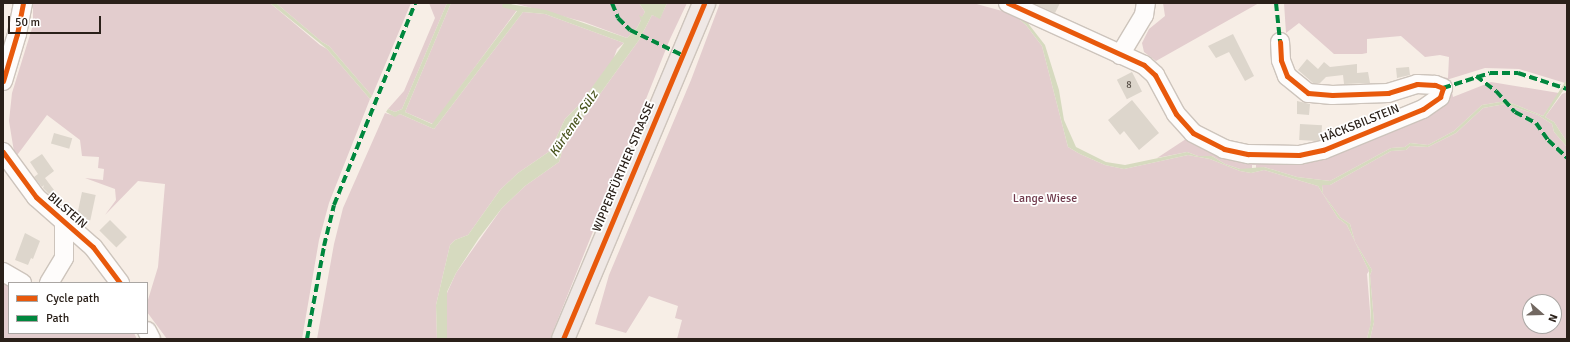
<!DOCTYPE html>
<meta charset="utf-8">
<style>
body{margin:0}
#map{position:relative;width:1570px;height:342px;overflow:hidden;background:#f7eee6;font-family:Signika,sans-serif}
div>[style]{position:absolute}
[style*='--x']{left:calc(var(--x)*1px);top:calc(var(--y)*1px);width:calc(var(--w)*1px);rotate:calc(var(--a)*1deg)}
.green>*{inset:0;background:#e3cdce}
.water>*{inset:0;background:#d6dabf}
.building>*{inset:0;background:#ddd6cc;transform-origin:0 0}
.roads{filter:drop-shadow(1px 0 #cdc4bc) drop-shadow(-1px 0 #cdc4bc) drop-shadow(0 1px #cdc4bc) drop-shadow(0 -1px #cdc4bc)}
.minor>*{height:18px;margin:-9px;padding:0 9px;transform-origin:9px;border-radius:9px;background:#fefcfb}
.major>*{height:22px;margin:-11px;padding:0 11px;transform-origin:11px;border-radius:11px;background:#efe8e5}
.quiet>*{height:4px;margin-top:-2px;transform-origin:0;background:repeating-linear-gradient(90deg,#00873e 0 8px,transparent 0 12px)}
.cycleway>*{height:5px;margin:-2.5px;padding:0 2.5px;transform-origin:2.5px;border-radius:2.5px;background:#e8590c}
span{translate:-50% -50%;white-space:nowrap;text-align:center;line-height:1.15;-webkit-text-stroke:3.5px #fff;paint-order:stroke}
.number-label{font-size:10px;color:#585048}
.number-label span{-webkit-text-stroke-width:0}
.street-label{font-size:12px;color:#2a2019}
.park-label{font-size:12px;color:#713b4d}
.water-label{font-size:13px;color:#4b5620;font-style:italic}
.frame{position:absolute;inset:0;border:4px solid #2a2019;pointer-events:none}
.legend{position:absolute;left:8px;top:282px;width:140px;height:52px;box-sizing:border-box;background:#fff;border:1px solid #aaa6a3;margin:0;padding:5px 7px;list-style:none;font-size:12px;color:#2a2019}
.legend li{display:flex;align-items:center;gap:8px;height:20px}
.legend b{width:20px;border:1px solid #aaa6a3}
.north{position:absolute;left:1522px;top:294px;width:40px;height:40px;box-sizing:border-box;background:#fff;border:1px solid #aaa6a3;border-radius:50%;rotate:110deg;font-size:11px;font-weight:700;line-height:16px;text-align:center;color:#2a2019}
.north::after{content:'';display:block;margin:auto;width:14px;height:18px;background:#726861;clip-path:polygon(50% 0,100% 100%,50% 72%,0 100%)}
.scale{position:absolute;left:8px;top:16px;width:93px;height:18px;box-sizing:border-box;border:2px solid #2a2019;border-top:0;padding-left:5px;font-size:12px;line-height:14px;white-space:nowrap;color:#2a2019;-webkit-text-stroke:3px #fff;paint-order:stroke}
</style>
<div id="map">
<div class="green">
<i style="clip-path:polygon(33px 3px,270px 3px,320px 45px,327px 49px,370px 99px,329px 203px,319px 240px,302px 339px,167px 339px,147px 312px,147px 303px,158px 267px,165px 184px,138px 181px,105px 215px,116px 200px,115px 189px,85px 178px,103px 180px,104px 169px,98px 168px,99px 157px,82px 156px,80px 140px,47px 115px,15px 158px,9px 121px,12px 93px,33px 25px)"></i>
<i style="clip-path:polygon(276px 3px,411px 3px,372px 96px,329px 46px,322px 42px)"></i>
<i style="clip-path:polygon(429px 3px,447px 3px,402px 109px,395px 112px,388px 109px,404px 91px,435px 18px)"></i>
<i style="clip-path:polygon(451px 3px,510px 3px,517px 10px,433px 124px,405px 112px)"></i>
<i style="clip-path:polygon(513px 3px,639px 3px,645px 12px,637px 28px,627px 38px,584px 22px)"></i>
<i style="clip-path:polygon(667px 3px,687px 3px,670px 39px,550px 339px,447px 339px,447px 293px,456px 273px,502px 208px,525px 186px,559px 162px,563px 148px,571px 134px,639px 40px,652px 15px,660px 18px)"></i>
<i style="clip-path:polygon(720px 3px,973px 3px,1013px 14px,1026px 25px,1042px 46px,1068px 147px,1080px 154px,1105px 165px,1124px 169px,1188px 155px,1210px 159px,1240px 171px,1251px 173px,1264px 170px,1318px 186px,1338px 218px,1347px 225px,1369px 271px,1367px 274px,1371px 323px,1367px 339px,677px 339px,682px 320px,675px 318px,678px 306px,649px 296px,626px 333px,595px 324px,609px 275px,691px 80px)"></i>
<i style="clip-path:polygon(1163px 3px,1259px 3px,1156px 61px,1144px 52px,1142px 43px,1149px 29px,1165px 16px)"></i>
<i style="clip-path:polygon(1284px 3px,1567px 3px,1567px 79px,1565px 83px,1519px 69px,1485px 68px,1443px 81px,1412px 81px,1432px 75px,1448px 78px,1449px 57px,1440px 55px,1425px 57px,1401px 36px,1367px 39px,1367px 53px,1362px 54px,1334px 54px,1299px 23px,1286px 33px)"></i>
<i style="clip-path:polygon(523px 12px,545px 14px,624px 43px,617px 49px,613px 60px,580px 104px,565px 119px,550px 151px,518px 173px,500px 190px,468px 235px,455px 240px,450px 245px,436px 305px,437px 339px,317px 339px,334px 244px,343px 208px,385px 113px,395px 116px,400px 114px,434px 129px)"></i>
<i style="clip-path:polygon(1491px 82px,1559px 93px,1543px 116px,1506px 101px,1482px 105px,1454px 131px,1428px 145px,1410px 143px,1405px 147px,1391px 148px,1330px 181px,1297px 177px,1264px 167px,1256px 169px,1256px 165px,1252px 165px,1252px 169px,1240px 169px,1225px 164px,1212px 156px,1198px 156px,1187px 152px,1157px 158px,1189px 137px,1295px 160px,1449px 93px,1452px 92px,1453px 97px)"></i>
<i style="clip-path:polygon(1567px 92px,1567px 142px,1554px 122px,1545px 117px,1562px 94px)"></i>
<i style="clip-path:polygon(evenodd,1505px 104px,1538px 115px,1552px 124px,1554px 132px,1567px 147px,1567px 339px,1370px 339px,1374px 322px,1370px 275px,1372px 270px,1355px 242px,1350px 224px,1341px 218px,1323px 194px,1322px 185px,1330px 185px,1391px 151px,1406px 150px,1410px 146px,1428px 147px,1456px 133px,1483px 108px,1505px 104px,1530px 302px,1554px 302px,1554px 326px,1530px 326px,1530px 302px)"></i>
<i style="clip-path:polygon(3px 279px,9px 283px,9px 333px,134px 333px,137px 339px,3px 339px)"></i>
</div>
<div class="water">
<i style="clip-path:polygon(270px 3px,276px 3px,322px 42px,329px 46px,372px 96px,370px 99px,327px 49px)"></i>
<i style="clip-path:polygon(447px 3px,451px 3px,405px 112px,432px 124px,517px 11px,502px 7px,503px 3px,546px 10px,627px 38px,637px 28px,641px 20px,639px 15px,642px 17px,645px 12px,639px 3px,667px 3px,660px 19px,652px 15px,639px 40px,571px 134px,563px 148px,559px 162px,525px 186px,502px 208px,479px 238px,456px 273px,447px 292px,447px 339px,437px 339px,436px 305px,450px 245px,455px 240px,468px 235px,500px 190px,518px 173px,550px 151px,565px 119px,580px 104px,624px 43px,545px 14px,523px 12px,434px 129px,400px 114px,395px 117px,386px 112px,388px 109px,395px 112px,402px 109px)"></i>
<i style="clip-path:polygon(1013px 14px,1019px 14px,1027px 22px,1045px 45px,1059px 90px,1064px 120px,1076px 147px,1106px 162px,1125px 165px,1187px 152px,1198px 156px,1212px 156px,1225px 164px,1240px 169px,1264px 167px,1297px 177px,1330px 181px,1391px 148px,1405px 147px,1410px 143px,1428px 145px,1454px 131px,1482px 105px,1506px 101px,1543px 116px,1567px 79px,1567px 85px,1545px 117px,1554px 122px,1567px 142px,1567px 147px,1554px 132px,1552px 124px,1538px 115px,1505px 104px,1483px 108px,1456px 133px,1428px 147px,1410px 146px,1406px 150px,1391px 151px,1330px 185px,1322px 185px,1323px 194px,1341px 218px,1350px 224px,1355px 242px,1372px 270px,1370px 275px,1374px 322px,1370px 339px,1367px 339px,1371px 322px,1369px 271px,1347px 225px,1338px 218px,1318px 186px,1264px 170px,1251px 173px,1240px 171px,1210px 159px,1188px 155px,1124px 169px,1105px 165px,1080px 154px,1068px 147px,1042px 46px,1026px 25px)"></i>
</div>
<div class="building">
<i style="clip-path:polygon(1033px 3px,1060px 3px,1055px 13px)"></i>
<i style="clip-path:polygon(1233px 34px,1254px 76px,1245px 81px,1229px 52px,1216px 58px,1208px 46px)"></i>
<i style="clip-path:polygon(1307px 59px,1318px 69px,1324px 62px,1330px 67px,1357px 64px,1357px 73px,1368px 72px,1370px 83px,1344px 84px,1343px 75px,1326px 77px,1320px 83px,1313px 83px,1298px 70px)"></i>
<i style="clip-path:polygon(1409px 67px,1410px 75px,1397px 78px,1396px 68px)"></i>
<i style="left:1132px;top:72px;width:22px;height:17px;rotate:63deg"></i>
<i style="clip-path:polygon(1132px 100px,1159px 133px,1139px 150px,1124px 131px,1120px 135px,1108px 120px)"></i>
<i style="clip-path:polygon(1297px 101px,1310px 104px,1309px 115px,1297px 114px)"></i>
<i style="left:1300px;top:124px;width:22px;height:16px;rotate:3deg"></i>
<i style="left:54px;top:133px;width:19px;height:11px;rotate:16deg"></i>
<i style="clip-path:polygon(42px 154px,54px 171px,45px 178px,54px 190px,49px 194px,43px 188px,44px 185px,42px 187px,34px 177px,38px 174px,30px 162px)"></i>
<i style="left:82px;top:192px;width:14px;height:26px;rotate:12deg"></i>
<i style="left:110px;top:220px;width:24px;height:15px;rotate:45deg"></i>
<i style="clip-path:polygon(25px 233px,40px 241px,33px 259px,31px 258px,28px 265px,15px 260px)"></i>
</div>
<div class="roads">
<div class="minor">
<i style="--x:1008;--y:3;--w:149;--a:24.5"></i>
<i style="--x:1144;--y:65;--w:15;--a:42"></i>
<i style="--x:1155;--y:75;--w:44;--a:61.7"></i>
<i style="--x:1176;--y:114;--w:25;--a:48"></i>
<i style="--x:1193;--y:133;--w:35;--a:27"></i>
<i style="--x:1224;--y:149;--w:25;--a:12"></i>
<i style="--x:1248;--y:154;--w:51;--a:1.1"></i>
<i style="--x:1299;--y:155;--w:25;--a:-12"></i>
<i style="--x:1323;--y:150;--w:108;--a:-22.3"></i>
<i style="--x:1423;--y:109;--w:21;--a:-35"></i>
<i style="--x:1440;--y:97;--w:9;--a:-72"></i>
<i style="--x:1443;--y:88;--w:9;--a:-159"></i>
<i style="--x:1435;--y:85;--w:18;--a:-177"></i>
<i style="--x:1417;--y:84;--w:30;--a:163"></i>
<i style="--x:1388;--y:93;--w:56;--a:178"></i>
<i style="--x:1332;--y:95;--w:24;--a:-175"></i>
<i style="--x:1308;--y:93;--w:27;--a:-141"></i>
<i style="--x:1287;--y:76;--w:17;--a:-111"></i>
<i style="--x:1281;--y:60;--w:18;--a:-93"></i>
<i style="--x:1120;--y:55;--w:47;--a:-59"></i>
<i style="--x:1144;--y:15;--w:12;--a:-81"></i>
<i style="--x:3;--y:81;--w:49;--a:-73.4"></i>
<i style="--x:17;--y:34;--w:32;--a:-79"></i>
<i style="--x:3;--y:152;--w:56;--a:53.7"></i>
<i style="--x:36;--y:197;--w:76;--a:41.3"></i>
<i style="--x:93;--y:247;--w:45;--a:53.1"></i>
<i style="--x:3;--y:272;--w:22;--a:30"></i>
<i style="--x:49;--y:283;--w:29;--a:-59"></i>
<i style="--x:64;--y:258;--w:37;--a:-90"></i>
<i style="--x:147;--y:331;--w:9;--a:63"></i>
</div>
<div class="major">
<i style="--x:563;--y:339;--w:364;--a:-67.2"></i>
</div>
</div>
<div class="quiet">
<i style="--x:612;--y:3;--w:16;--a:68"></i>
<i style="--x:618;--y:18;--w:17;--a:45"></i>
<i style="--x:630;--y:30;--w:58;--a:25.7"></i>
<i style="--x:1276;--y:3;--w:39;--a:84"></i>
<i style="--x:1476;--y:76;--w:25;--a:37"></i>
<i style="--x:1496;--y:91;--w:28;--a:48"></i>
<i style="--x:1515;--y:112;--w:24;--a:28"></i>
<i style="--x:1536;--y:123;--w:21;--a:55"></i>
<i style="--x:1548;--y:140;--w:26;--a:43"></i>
<i style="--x:1443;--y:88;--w:49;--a:-17.7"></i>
<i style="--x:1490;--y:73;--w:28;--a:0"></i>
<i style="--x:1518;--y:73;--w:52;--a:18.1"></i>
<i style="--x:307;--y:339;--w:95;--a:-79.6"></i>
<i style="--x:324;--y:246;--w:42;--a:-76.3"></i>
<i style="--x:334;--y:205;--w:218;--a:-68.1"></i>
</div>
<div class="cycleway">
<i style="--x:1008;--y:3;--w:149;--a:24.5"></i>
<i style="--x:1144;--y:65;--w:15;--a:42"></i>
<i style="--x:1155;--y:75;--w:44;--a:61.7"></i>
<i style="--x:1176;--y:114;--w:25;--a:48"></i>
<i style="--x:1193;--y:133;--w:35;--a:27"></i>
<i style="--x:1224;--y:149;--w:25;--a:12"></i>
<i style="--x:1248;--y:154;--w:51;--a:1.1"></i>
<i style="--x:1299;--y:155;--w:25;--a:-12"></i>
<i style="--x:1323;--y:150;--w:108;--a:-22.3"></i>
<i style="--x:1423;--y:109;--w:21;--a:-35"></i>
<i style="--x:1440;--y:97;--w:9;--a:-72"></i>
<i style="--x:1443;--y:88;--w:9;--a:-159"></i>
<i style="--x:1435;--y:85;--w:18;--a:-177"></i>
<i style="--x:1417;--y:84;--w:30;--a:163"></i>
<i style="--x:1388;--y:93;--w:56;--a:178"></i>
<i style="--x:1332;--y:95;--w:24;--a:-175"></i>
<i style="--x:1308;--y:93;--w:27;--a:-141"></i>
<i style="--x:1287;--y:76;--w:17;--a:-111"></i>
<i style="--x:1281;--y:60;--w:18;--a:-93"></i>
<i style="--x:3;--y:81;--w:49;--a:-73.4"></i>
<i style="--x:17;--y:34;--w:32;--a:-79"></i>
<i style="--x:3;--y:152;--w:56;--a:53.7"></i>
<i style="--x:36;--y:197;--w:76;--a:41.3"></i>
<i style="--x:93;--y:247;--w:45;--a:53.1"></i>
<i style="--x:563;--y:339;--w:364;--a:-67.2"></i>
</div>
<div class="number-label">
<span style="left:1129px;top:86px">8</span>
</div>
<div class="street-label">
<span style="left:1360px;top:124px;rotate:-22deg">HÄCKSBILSTEIN</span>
<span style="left:624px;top:167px;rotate:-67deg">WIPPERFÜRTHER STRASSE</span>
<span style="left:67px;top:211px;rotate:41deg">BILSTEIN</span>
</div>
<div class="park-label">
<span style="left:1045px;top:199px">Lange Wiese</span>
</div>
<div class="water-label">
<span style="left:574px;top:124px;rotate:-56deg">Kürtener Sülz</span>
</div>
<div class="frame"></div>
<ul class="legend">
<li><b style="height:5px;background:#e8590c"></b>Cycle path</li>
<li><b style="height:5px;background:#00873e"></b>Path</li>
</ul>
<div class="north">N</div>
<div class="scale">50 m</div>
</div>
